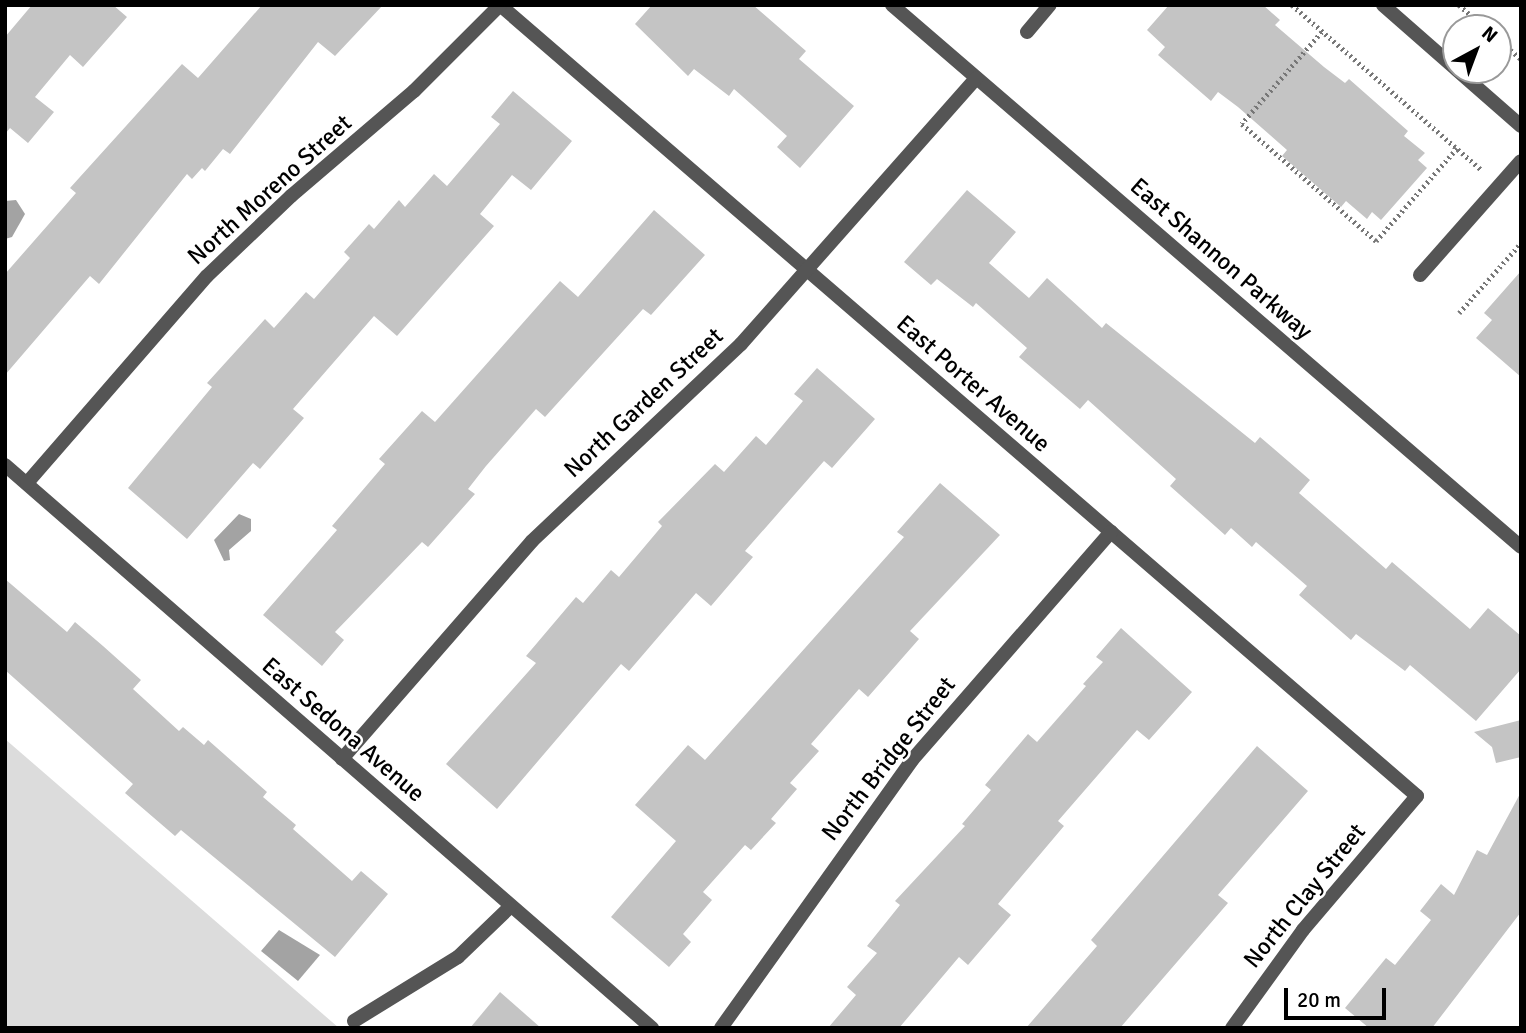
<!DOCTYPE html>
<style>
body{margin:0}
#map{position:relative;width:1526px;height:1033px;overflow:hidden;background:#fff;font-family:Signika,sans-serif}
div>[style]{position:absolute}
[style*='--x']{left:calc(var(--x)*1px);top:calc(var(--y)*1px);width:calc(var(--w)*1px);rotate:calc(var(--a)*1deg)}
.green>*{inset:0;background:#dcdcdc}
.water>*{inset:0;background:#a3a3a3}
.building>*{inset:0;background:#c4c4c4}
.path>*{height:4.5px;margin-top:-2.25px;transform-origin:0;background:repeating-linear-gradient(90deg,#777 0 2px,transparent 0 5.5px)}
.lane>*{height:14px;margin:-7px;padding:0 7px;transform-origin:7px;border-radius:7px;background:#555}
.street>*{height:14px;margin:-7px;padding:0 7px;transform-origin:7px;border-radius:7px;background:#555}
span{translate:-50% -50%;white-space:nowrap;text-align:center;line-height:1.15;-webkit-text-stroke:5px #fff;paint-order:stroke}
.street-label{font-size:24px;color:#000}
.frame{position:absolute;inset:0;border:7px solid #000;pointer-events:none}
.north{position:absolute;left:1442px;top:14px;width:70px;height:70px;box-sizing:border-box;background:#fff;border:2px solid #999;border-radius:50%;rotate:41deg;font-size:19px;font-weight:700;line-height:28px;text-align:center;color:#000}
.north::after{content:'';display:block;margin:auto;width:24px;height:32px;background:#000;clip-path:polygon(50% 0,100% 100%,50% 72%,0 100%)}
.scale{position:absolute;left:1284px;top:988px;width:102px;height:32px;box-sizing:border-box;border:4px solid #000;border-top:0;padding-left:9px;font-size:21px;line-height:24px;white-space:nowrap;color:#000;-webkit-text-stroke:5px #fff;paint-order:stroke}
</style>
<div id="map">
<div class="green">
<i style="clip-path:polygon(5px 739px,339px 1028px,5px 1028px)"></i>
</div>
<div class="water">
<i style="clip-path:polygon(16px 200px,25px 214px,12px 237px,5px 239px,5px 201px)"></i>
<i style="clip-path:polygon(239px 514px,251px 519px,251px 531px,229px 550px,230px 560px,224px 561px,214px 540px)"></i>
<i style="clip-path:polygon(279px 930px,320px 955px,298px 981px,261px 951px)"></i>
</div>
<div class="building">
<i style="clip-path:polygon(32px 5px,113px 5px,127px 17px,83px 67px,70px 55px,35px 97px,54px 112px,28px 143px,10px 128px,5px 134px,5px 37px)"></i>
<i style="clip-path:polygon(262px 5px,383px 5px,335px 56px,318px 42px,230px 154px,223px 149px,205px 171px,202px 168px,192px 179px,187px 174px,99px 284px,90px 276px,5px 375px,5px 274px,76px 193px,70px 188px,182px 64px,198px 78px)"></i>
<i style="clip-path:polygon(652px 5px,753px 5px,806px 51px,799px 59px,854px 106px,800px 168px,777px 147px,787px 136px,734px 89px,729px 96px,694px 69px,688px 76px,635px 24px)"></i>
<i style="clip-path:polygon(1169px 5px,1263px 5px,1280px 20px,1275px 25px,1324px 67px,1345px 83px,1349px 79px,1408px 131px,1404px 136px,1425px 153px,1418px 160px,1427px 168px,1381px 220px,1372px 212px,1367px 219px,1346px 201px,1341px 207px,1282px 156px,1287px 150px,1238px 107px,1218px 92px,1211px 101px,1158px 55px,1165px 47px,1147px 30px)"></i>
<i style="clip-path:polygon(513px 91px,572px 141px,531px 190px,512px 175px,480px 214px,494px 226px,397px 336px,374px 316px,293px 409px,304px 418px,260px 469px,253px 463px,187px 539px,128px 488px,212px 387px,207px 383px,265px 319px,274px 328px,306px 292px,314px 299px,350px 258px,344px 252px,369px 224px,374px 229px,399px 200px,405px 207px,434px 174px,447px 186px,500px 124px,491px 117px)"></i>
<i style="clip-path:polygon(967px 190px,1016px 232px,989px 263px,1029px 298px,1047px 278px,1102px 328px,1106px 323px,1255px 443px,1260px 437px,1310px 480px,1299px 493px,1386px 569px,1392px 562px,1470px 629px,1488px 608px,1521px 636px,1521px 669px,1476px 721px,1410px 665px,1405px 671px,1356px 634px,1351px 640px,1299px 595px,1307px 586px,1256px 542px,1252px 547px,1231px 528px,1225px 535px,1170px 486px,1176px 479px,1088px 400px,1080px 409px,1019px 357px,1027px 348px,976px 303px,973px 307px,937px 279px,931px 285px,904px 262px)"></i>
<i style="clip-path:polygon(654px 210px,705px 255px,651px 315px,643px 309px,545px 417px,536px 409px,486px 466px,468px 489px,475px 494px,428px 547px,422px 542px,335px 632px,344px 640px,322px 666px,263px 615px,337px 530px,332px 526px,385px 464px,379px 459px,422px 411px,435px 422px,560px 281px,578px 297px)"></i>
<i style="clip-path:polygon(1521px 271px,1521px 377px,1476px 338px,1492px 320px,1484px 313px)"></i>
<i style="clip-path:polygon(817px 368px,875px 419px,832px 468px,824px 461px,745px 551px,753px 557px,711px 606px,696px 593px,629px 671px,621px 664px,497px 809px,446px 764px,536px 663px,526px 656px,576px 597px,583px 603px,611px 570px,619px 577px,662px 526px,658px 522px,715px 464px,724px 472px,756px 436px,766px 445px,803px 401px,794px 394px)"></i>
<i style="clip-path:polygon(940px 483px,1000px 535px,910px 631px,919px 639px,868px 697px,859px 689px,811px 744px,819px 751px,790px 783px,797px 789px,771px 819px,776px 823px,751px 850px,745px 845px,703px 892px,712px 900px,683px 934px,691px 942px,669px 967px,611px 917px,676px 841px,635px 805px,688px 745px,705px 760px,904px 537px,897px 532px)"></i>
<i style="clip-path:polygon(5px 579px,67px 632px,75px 622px,103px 646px,141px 680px,133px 689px,179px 731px,183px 727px,204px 745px,208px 740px,267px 792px,263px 797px,296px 825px,293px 829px,352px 881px,361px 871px,388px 894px,335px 957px,181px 830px,175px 836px,125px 793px,133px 784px,5px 670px)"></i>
<i style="clip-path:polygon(1121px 628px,1192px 692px,1149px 740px,1137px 730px,1058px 821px,1064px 826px,998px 904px,1011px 915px,968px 965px,959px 957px,899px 1028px,828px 1028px,856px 995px,847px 987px,877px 953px,867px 946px,900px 905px,895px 901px,965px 826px,962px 824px,991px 790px,985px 785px,1028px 734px,1037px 742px,1086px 686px,1083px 684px,1103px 662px,1096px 657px)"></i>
<i style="clip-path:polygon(1521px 720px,1521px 757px,1496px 763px,1492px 747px,1474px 732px)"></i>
<i style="clip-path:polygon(1257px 746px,1308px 791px,1218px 895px,1228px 903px,1120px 1028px,1026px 1028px,1097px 946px,1091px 940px)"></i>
<i style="clip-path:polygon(1521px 792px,1521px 912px,1432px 1028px,1369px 1028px,1345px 1008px,1386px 958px,1395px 965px,1431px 920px,1420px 911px,1441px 884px,1454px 895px,1477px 850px,1487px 855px)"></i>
<i style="clip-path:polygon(500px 992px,541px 1028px,470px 1028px)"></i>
</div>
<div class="path">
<i style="--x:1292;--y:5;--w:252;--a:41"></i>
<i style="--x:1459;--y:5;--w:35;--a:41"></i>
<i style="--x:1322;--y:32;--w:122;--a:131"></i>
<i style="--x:1242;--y:124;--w:178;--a:41.1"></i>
<i style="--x:1376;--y:241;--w:123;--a:-48.9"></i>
<i style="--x:1498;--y:39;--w:30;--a:41"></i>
<i style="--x:1459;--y:313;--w:94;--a:-48.5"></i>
</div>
<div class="lane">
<i style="--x:1383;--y:5;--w:97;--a:41.2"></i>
<i style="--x:1027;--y:32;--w:35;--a:-50"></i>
<i style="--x:1457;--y:70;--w:85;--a:41.2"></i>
<i style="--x:1420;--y:275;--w:152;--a:-48.5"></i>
</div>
<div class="street">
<i style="--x:500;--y:5;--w:1211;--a:40.78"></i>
<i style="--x:1417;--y:796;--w:176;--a:130.4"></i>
<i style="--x:1303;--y:930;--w:121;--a:125.9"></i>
<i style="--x:892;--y:5;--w:830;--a:40.75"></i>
<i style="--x:5;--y:465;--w:858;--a:41.03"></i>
<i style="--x:27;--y:483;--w:274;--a:-49"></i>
<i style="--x:207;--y:276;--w:116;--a:-43.6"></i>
<i style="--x:291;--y:196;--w:162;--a:-40.5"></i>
<i style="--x:414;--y:91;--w:122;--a:-45"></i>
<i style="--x:342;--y:759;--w:289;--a:-48.9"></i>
<i style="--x:532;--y:541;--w:287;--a:-43.3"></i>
<i style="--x:741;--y:344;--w:355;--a:-48.5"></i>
<i style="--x:354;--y:1021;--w:122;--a:-31.6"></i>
<i style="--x:458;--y:957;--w:71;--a:-43.9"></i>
<i style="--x:721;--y:1028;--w:329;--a:-54.5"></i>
<i style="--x:912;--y:760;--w:303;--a:-48.9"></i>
</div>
<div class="street-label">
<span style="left:270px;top:190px;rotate:-42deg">North Moreno Street</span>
<span style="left:1221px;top:259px;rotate:41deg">East Shannon Parkway</span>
<span style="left:973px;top:384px;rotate:41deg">East Porter Avenue</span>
<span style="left:644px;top:403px;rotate:-43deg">North Garden Street</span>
<span style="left:343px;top:730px;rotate:41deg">East Sedona Avenue</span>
<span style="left:889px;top:759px;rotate:-52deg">North Bridge Street</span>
<span style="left:1305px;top:896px;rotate:-51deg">North Clay Street</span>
</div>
<div class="frame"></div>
<div class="north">N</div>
<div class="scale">20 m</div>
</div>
